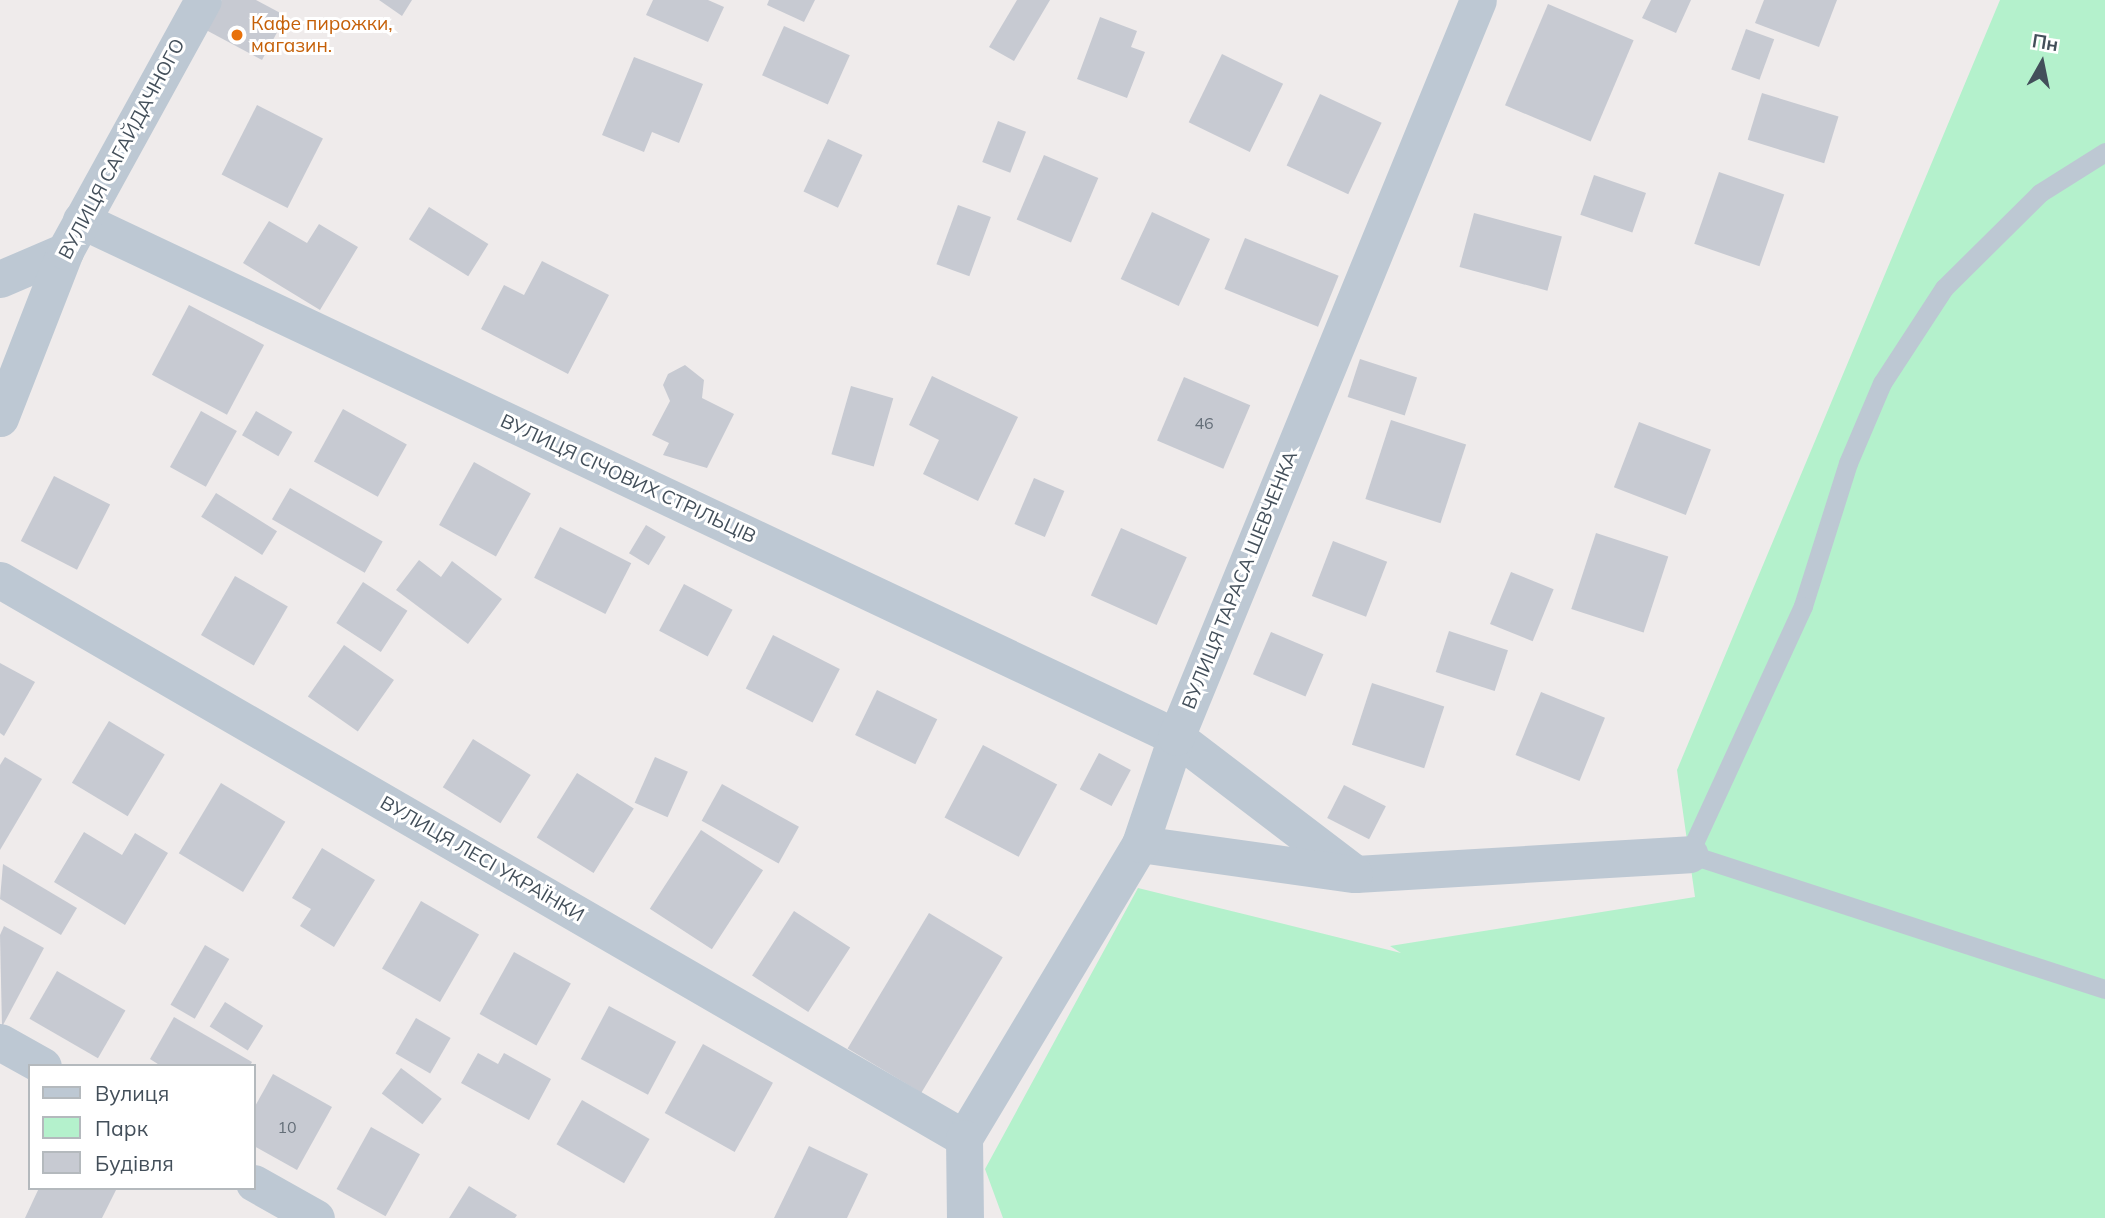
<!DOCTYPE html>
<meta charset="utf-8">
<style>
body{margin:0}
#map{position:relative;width:2105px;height:1218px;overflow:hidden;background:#efebeb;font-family:Mulish,sans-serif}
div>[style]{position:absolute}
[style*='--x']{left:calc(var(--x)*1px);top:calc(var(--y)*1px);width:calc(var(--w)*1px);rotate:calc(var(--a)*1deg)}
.green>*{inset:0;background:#b4f1cc}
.building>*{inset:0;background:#c7cad2;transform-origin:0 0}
.service>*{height:19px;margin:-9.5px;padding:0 9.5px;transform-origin:9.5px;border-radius:9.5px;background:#bdc8d3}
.minor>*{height:37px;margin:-18.5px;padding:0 18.5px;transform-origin:18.5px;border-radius:18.5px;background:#bdc8d3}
.dots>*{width:19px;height:19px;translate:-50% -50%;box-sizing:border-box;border:4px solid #fff;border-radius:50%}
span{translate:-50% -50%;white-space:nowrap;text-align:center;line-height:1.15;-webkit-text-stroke:6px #fff;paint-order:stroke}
.number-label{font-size:16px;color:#646e78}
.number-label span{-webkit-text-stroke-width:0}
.food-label{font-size:19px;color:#c56008}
.left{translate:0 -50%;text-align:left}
.street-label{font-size:19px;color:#434f5a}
.legend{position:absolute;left:28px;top:1064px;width:228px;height:126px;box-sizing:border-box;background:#fff;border:2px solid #b4b9bd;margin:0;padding:9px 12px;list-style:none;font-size:21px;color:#434f5a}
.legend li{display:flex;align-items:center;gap:14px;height:35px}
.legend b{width:35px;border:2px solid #b4b9bd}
.north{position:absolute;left:2007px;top:28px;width:70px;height:70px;-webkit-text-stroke:5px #fff;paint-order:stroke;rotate:9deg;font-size:19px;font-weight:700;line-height:28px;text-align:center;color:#434f5a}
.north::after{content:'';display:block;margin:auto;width:24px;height:32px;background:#434f5a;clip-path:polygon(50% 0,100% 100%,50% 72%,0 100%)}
</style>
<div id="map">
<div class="green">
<i style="clip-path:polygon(2000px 0,2105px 0,2105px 1218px,1003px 1218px,985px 1169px,1138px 888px,1401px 953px,1390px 946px,1695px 897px,1677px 770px)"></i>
</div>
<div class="building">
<i style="clip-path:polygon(222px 0,256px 0,286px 16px,262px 60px,206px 30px)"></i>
<i style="clip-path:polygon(379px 0,412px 0,402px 16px)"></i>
<i style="clip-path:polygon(653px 0,708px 0,724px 7px,708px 42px,646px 15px)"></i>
<i style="clip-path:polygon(769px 0,815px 0,804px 22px,767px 5px)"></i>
<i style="clip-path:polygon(1017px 0,1050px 0,1014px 61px,989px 47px)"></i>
<i style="clip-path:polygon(1651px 0,1691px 0,1676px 33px,1642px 18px)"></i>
<i style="clip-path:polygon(1764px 0,1837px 0,1819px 47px,1755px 23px)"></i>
<i style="left:1548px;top:4px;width:93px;height:110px;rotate:23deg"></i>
<i style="clip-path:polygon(1100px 17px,1137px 31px,1131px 47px,1145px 52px,1127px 98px,1077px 79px)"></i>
<i style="left:784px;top:26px;width:72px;height:54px;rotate:24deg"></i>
<i style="left:1746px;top:29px;width:30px;height:43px;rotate:20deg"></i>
<i style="left:1222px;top:54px;width:68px;height:76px;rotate:26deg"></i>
<i style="clip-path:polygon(634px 57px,703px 84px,679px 143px,652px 132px,644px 152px,602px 135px)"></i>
<i style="left:1762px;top:93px;width:80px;height:49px;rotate:17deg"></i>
<i style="left:1320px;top:94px;width:68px;height:79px;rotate:25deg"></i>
<i style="left:257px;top:105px;width:74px;height:78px;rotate:27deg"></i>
<i style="left:998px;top:121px;width:30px;height:44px;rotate:21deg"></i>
<i style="left:828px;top:139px;width:38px;height:58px;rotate:25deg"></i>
<i style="left:1044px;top:155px;width:59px;height:70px;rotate:23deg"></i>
<i style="left:1719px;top:172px;width:69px;height:76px;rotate:19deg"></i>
<i style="left:1594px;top:175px;width:55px;height:42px;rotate:19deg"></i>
<i style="left:958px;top:205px;width:35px;height:63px;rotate:20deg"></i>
<i style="left:429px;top:207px;width:70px;height:38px;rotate:32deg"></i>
<i style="left:1152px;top:212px;width:64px;height:74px;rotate:25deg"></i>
<i style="left:1474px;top:213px;width:91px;height:56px;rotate:15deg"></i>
<i style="clip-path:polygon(269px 221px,307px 243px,319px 224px,358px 247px,320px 310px,243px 263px)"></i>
<i style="left:1245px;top:238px;width:101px;height:55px;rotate:22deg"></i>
<i style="clip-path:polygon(542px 261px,609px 295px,568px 374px,481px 329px,504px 285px,524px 295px)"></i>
<i style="left:189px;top:305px;width:85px;height:79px;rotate:28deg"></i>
<i style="left:1360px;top:359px;width:60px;height:40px;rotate:18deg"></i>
<i style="clip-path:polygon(685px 365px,704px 380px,702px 398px,734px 414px,707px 468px,663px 455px,669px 443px,652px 435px,670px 401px,663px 385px,668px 374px)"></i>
<i style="clip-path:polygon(932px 376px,1018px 417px,978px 501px,923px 474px,939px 440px,909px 425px)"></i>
<i style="left:1184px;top:377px;width:72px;height:69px;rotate:23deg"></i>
<i style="left:851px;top:386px;width:44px;height:71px;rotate:16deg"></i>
<i style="left:343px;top:409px;width:73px;height:60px;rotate:29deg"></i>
<i style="left:201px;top:411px;width:41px;height:64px;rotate:29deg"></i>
<i style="left:256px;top:411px;width:42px;height:28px;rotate:30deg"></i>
<i style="left:1391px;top:420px;width:79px;height:83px;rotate:18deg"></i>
<i style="left:1639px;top:422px;width:77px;height:70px;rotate:21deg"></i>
<i style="left:474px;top:462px;width:65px;height:72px;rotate:29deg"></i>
<i style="left:54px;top:476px;width:63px;height:73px;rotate:27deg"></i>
<i style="left:1034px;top:478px;width:33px;height:50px;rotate:23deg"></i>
<i style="left:290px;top:488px;width:107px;height:36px;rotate:30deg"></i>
<i style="left:216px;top:493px;width:72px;height:28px;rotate:32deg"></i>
<i style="left:646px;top:525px;width:23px;height:33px;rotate:31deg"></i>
<i style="left:560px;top:527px;width:80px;height:57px;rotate:27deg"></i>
<i style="left:1121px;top:528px;width:72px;height:74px;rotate:24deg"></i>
<i style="left:1596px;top:533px;width:76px;height:80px;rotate:18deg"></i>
<i style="left:1333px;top:541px;width:58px;height:59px;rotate:21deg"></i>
<i style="clip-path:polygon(419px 560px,441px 577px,452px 561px,502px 599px,468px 644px,396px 590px)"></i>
<i style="left:1511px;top:572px;width:46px;height:56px;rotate:22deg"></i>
<i style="left:235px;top:576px;width:61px;height:68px;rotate:30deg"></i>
<i style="left:363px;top:582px;width:53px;height:49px;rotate:33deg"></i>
<i style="left:684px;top:584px;width:55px;height:53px;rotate:28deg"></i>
<i style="left:1449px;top:631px;width:62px;height:43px;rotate:18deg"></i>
<i style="left:1271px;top:632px;width:57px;height:46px;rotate:23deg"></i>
<i style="left:773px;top:635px;width:75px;height:60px;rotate:27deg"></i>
<i style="left:344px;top:645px;width:61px;height:63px;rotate:35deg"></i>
<i style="clip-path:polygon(0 663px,35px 682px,4px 736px,0 733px)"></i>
<i style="left:1372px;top:683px;width:76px;height:65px;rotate:18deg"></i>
<i style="left:877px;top:690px;width:67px;height:50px;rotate:26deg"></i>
<i style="left:1541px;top:692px;width:69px;height:68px;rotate:22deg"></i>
<i style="left:109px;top:721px;width:65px;height:72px;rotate:31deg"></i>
<i style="left:473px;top:739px;width:68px;height:57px;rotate:32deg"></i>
<i style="left:983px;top:745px;width:84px;height:82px;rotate:28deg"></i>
<i style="left:1099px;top:753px;width:36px;height:41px;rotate:28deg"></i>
<i style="clip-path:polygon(5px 757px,42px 779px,0 850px,0 765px)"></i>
<i style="left:655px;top:757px;width:36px;height:50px;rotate:24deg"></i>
<i style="left:577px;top:773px;width:67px;height:76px;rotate:32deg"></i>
<i style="left:221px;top:783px;width:75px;height:82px;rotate:31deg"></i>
<i style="left:722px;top:784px;width:88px;height:42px;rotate:29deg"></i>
<i style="left:1344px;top:785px;width:47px;height:37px;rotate:27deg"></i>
<i style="left:701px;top:830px;width:74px;height:94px;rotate:33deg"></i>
<i style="clip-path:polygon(84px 832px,122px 855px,135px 833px,168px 853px,125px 925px,54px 882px)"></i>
<i style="clip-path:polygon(322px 848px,375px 880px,334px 947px,300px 926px,311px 909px,292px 898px)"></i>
<i style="clip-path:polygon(3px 864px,77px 908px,61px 935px,0 899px)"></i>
<i style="left:421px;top:901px;width:67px;height:78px;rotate:30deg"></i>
<i style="left:794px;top:911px;width:67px;height:77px;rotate:33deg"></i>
<i style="left:929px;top:913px;width:86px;height:158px;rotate:31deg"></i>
<i style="clip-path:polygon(4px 926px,44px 948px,2px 1027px,0 935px)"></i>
<i style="left:205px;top:945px;width:28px;height:69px;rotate:30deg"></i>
<i style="left:514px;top:952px;width:65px;height:71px;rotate:29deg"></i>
<i style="left:57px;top:971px;width:79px;height:55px;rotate:30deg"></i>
<i style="left:225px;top:1002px;width:45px;height:29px;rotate:32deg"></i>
<i style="left:609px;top:1006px;width:76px;height:60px;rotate:28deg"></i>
<i style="clip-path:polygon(174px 1017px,252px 1062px,250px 1066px,161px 1066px,150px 1059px)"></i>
<i style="left:416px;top:1018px;width:40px;height:41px;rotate:30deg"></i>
<i style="left:703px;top:1044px;width:80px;height:79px;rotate:29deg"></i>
<i style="clip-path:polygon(478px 1053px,498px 1064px,504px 1053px,551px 1079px,529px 1120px,461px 1083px)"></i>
<i style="left:401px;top:1068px;width:51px;height:32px;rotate:37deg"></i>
<i style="clip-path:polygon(273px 1074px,332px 1107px,297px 1170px,254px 1146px,254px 1108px)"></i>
<i style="left:582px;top:1100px;width:78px;height:51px;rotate:30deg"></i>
<i style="left:371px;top:1127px;width:56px;height:71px;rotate:29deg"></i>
<i style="clip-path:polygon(809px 1146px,868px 1174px,847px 1218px,774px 1218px)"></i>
<i style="clip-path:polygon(469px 1186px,517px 1215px,515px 1218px,449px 1218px)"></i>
<i style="clip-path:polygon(39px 1188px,117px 1188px,102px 1218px,25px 1218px)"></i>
</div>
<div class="service">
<i style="--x:2105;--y:152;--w:77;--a:147.8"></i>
<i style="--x:2040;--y:193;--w:135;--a:135.3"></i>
<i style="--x:1944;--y:288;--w:113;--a:123.1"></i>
<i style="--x:1882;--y:383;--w:87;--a:113"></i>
<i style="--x:1848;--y:463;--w:150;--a:107.5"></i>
<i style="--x:1803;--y:606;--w:273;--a:114.7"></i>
<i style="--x:1689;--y:854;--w:437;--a:18"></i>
</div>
<div class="minor">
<i style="--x:81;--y:220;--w:1211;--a:25.27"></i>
<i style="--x:1176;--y:737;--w:226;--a:37.3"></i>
<i style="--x:1356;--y:874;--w:334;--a:-3.4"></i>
<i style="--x:0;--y:279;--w:71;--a:-23.3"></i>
<i style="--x:0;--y:418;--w:179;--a:-68.7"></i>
<i style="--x:65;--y:251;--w:286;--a:-61.2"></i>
<i style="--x:0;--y:580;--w:1114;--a:30.06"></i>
<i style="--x:1140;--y:844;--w:216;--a:8"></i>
<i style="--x:0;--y:1042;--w:49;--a:29.2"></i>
<i style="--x:964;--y:1138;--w:343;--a:-59.1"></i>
<i style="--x:1140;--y:844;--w:113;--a:-71.4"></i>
<i style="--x:1176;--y:737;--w:796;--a:-67.72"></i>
<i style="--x:964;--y:1138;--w:80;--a:89.3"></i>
<i style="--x:254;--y:1183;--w:71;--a:29.4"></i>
</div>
<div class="dots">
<i style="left:237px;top:35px;background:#e8710a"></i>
</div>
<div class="number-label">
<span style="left:1204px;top:423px">46</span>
<span style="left:287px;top:1127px">10</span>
</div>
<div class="food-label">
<span class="left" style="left:251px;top:35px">Кафе пирожки,<br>магазин.</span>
</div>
<div class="street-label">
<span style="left:122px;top:149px;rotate:-62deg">ВУЛИЦЯ САГАЙДАЧНОГО</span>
<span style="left:628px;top:479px;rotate:25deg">ВУЛИЦЯ СІЧОВИХ СТРІЛЬЦІВ</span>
<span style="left:1240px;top:580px;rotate:-68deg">ВУЛИЦЯ ТАРАСА ШЕВЧЕНКА</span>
<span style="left:482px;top:859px;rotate:30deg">ВУЛИЦЯ ЛЕСІ УКРАЇНКИ</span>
</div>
<ul class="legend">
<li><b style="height:9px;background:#bdc8d3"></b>Вулиця</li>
<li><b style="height:19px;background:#b4f1cc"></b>Парк</li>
<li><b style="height:19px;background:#c7cad2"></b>Будівля</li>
</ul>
<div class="north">Пн</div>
</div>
